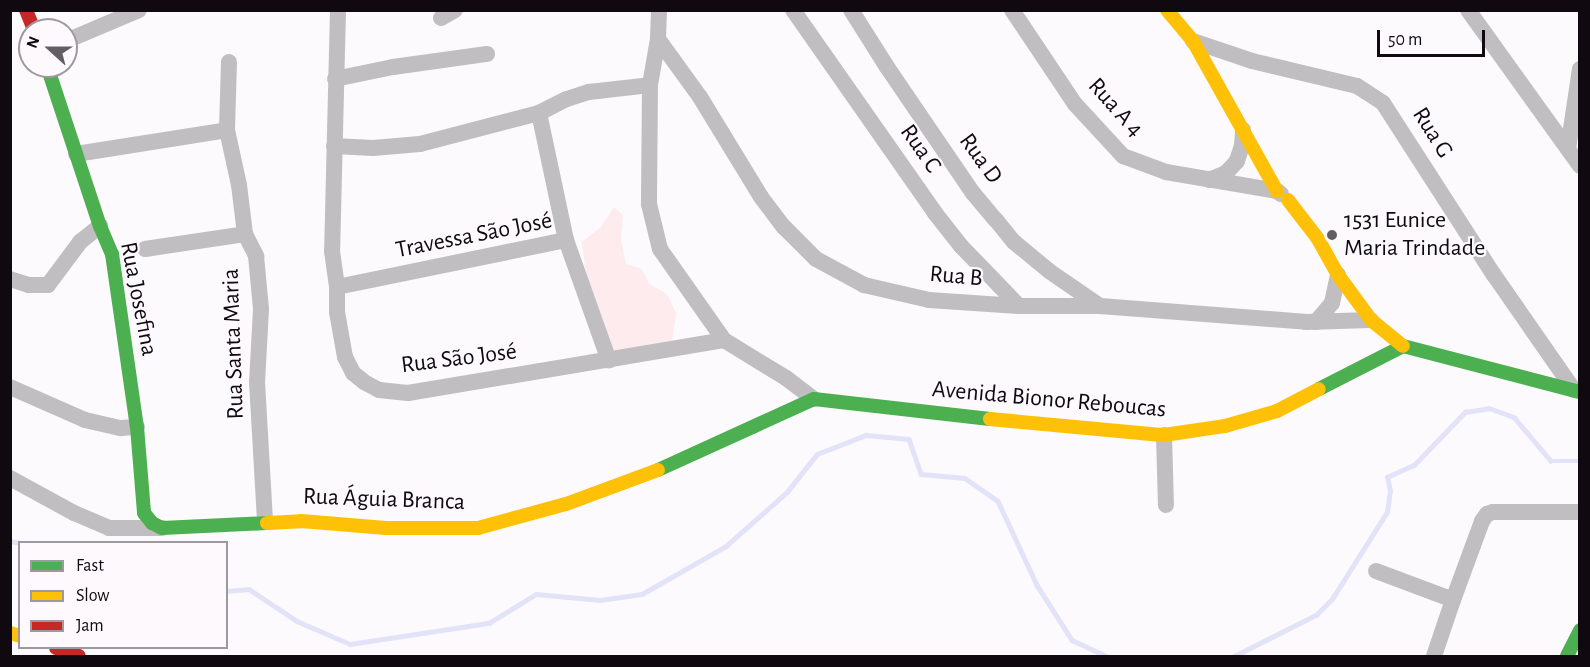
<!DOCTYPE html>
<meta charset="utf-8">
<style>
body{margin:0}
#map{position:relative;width:1590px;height:667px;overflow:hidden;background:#fcfafc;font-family:"Alegreya Sans",sans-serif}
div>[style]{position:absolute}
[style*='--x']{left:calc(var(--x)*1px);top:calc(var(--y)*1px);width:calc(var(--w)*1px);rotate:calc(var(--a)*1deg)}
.green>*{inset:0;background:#fdebee}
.stream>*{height:4.5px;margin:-2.25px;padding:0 2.25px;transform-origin:2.25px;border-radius:2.25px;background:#e2e3f9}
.street>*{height:16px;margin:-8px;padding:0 8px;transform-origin:8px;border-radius:8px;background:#c0bec0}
.fast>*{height:14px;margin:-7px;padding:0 7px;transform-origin:7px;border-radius:7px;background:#4caf50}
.slow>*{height:14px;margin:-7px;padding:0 7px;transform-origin:7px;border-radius:7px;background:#ffc107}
.jam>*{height:14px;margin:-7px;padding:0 7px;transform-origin:7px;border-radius:7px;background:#c62828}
.dots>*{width:16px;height:16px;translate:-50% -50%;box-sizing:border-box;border:3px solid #fdf9fd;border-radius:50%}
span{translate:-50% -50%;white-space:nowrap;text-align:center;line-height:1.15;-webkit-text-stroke:4.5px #fdf9fd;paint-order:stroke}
.street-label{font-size:24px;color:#100a10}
.poi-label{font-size:24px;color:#100a10}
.left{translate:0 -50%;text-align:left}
.frame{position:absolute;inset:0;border:12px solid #100a10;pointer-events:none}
.legend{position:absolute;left:18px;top:541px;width:210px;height:108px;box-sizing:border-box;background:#fdf9fd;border:2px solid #9e999e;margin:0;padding:8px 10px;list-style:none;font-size:18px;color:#100a10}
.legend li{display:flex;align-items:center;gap:12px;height:30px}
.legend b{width:30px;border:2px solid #9e999e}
.north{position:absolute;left:18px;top:18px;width:60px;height:60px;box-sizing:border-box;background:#fdf9fd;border:2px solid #9e999e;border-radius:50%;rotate:291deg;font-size:16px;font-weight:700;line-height:24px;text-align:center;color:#100a10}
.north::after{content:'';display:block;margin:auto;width:21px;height:27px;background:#635e63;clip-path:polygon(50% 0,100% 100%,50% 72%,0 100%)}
.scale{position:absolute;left:1377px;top:30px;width:108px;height:27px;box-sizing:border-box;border:3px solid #100a10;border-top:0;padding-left:8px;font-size:18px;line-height:21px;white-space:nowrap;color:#100a10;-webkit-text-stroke:4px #fdf9fd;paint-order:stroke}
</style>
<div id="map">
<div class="green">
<i style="clip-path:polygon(614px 207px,623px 215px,621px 240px,626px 264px,642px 269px,649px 284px,667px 294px,676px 313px,672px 341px,612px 351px,586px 275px,582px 242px,601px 227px)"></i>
</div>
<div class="stream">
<i style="--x:10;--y:541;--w:10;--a:11"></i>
<i style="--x:226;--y:591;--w:23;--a:-5"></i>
<i style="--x:249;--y:589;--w:58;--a:33.7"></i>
<i style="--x:297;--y:621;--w:58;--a:23.5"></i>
<i style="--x:350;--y:644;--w:141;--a:-8.6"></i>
<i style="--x:489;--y:623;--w:55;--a:-31.7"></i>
<i style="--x:536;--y:594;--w:64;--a:5.4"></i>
<i style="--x:600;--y:600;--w:42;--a:-8.1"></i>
<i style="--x:642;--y:594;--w:97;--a:-29.7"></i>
<i style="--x:726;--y:546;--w:81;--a:-41.5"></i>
<i style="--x:787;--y:492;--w:48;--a:-51.7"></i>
<i style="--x:817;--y:454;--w:53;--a:-21.2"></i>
<i style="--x:866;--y:435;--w:43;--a:5.3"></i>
<i style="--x:909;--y:439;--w:37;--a:71"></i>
<i style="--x:921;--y:474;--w:44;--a:5.2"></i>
<i style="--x:965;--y:478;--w:40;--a:34.9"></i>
<i style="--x:998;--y:501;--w:93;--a:65.1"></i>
<i style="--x:1037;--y:585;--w:65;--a:57.5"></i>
<i style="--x:1072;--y:640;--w:38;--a:25"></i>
<i style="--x:1234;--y:656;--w:92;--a:-26.6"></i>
<i style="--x:1316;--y:615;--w:23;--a:-45"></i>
<i style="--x:1332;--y:599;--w:103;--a:-57.7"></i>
<i style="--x:1387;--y:512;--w:21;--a:-82"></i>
<i style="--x:1390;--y:491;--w:14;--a:-102"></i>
<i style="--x:1387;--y:477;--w:30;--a:-24"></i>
<i style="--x:1414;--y:465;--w:74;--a:-46.1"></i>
<i style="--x:1465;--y:412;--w:24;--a:-9"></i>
<i style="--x:1489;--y:408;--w:27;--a:20"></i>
<i style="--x:1514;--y:417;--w:57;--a:49.9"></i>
<i style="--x:1551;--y:461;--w:29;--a:0"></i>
</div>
<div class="street">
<i style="--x:338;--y:10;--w:241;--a:91.4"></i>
<i style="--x:332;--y:251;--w:36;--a:82"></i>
<i style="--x:337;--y:287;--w:25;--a:90"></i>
<i style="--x:337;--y:312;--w:46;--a:79.9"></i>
<i style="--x:345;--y:357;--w:18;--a:63"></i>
<i style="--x:353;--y:373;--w:14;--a:39"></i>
<i style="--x:364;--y:382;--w:17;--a:28"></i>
<i style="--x:379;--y:390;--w:29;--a:6"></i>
<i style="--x:408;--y:393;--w:320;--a:-9.5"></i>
<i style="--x:659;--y:10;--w:29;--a:92"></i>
<i style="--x:658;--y:39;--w:47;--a:99.9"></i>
<i style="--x:650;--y:85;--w:119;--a:90.5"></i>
<i style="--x:649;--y:204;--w:46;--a:76.3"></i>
<i style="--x:660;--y:249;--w:111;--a:54.9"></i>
<i style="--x:724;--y:340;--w:73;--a:31.5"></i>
<i style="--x:786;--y:378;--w:35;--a:37"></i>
<i style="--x:793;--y:10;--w:248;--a:55"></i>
<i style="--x:935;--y:213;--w:42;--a:51.8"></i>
<i style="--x:961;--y:246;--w:83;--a:46"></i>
<i style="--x:851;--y:10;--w:67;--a:57.7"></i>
<i style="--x:887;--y:67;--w:153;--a:55.7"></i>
<i style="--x:973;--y:193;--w:35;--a:50"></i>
<i style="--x:996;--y:220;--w:28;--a:51"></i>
<i style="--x:1014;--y:242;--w:45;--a:39.6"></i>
<i style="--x:1049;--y:271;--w:62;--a:34.5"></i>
<i style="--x:1012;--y:10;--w:113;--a:56.2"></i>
<i style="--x:1075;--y:104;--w:71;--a:47.3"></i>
<i style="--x:1123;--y:156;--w:46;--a:20.4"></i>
<i style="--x:1166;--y:172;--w:113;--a:9.7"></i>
<i style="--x:1277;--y:191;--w:5;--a:37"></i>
<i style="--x:1468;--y:10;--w:192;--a:54.3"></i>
<i style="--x:441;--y:18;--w:16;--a:-30"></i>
<i style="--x:658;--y:39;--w:72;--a:54.1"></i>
<i style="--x:700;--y:97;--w:117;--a:58.6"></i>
<i style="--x:761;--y:197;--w:38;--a:53"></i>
<i style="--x:784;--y:227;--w:45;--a:45"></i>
<i style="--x:816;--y:259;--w:55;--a:28.4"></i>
<i style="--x:864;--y:285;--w:67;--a:13"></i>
<i style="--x:929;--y:300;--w:90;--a:3.8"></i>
<i style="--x:1019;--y:306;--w:81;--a:0"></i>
<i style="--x:1100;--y:306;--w:207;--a:4.4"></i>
<i style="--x:1306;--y:322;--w:65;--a:-1.8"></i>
<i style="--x:66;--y:41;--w:79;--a:-23"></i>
<i style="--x:1193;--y:41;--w:62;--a:18.7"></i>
<i style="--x:1252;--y:61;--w:108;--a:13.4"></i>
<i style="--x:1357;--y:86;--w:31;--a:33"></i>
<i style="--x:1383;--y:103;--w:205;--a:57.2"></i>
<i style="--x:1494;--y:275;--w:140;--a:55.2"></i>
<i style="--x:229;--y:62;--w:68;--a:91.7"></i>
<i style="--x:227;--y:130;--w:56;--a:77.7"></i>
<i style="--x:239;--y:185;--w:49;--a:83"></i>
<i style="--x:245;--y:234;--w:25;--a:63"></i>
<i style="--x:256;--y:256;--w:53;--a:84.6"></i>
<i style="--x:261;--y:309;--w:73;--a:93.1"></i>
<i style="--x:257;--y:382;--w:139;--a:86.7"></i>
<i style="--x:335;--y:79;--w:59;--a:-11.7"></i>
<i style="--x:393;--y:67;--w:95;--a:-7.9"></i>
<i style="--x:334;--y:146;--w:39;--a:3"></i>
<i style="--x:373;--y:148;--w:47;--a:-4.9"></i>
<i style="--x:420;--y:144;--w:123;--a:-14.6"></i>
<i style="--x:1568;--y:149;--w:81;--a:-81.5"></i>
<i style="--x:76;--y:154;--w:153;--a:-9"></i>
<i style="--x:1209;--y:180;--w:18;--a:-22"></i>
<i style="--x:1226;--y:173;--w:16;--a:-47"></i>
<i style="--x:1237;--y:161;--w:16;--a:-72"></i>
<i style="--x:1242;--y:146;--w:16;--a:-86"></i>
<i style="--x:566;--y:240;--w:130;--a:-102"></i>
<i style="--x:539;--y:113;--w:31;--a:-27"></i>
<i style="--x:567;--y:99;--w:23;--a:-18"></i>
<i style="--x:589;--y:92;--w:61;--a:-6.5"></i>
<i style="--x:145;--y:249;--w:101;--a:-8.5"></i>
<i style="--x:10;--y:279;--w:20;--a:18"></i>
<i style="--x:29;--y:285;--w:19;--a:0"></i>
<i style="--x:48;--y:285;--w:54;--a:-53.3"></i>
<i style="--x:80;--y:242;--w:26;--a:-39"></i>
<i style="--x:337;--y:287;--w:234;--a:-11.6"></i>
<i style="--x:566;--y:240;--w:128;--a:70.4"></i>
<i style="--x:1316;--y:322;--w:25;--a:-50"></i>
<i style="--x:1332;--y:303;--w:29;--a:-78"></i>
<i style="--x:10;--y:387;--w:82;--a:23.7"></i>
<i style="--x:85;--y:420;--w:37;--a:13"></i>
<i style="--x:121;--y:428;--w:16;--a:-4"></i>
<i style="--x:1164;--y:435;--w:70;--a:88.4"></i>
<i style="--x:10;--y:478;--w:73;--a:28.7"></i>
<i style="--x:74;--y:513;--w:38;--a:23"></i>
<i style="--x:109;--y:528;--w:53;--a:0"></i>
<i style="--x:1376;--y:571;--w:82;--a:20.6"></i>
<i style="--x:1434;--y:656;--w:59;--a:-71.3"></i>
<i style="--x:1453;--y:600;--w:84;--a:-69.8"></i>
<i style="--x:1482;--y:521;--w:9;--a:-54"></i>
<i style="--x:1487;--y:514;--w:6;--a:-18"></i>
<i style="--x:1493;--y:512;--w:87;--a:0"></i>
</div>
<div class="fast">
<i style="--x:47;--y:66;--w:169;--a:71.7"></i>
<i style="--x:100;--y:226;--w:30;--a:67"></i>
<i style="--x:112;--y:254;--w:175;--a:81.8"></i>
<i style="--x:137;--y:427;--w:86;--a:85.3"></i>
<i style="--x:144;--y:513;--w:13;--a:51"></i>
<i style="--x:152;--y:523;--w:11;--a:27"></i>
<i style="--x:162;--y:528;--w:105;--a:-2.7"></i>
<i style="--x:1319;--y:389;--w:94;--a:-27.1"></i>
<i style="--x:1403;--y:346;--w:183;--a:14.6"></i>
<i style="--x:658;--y:470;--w:171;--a:-24.5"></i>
<i style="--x:814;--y:399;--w:177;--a:6.5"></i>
<i style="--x:1567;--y:656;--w:29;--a:-63"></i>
</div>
<div class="slow">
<i style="--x:1167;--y:10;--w:40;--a:50"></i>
<i style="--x:1193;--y:41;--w:172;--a:60.8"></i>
<i style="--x:1288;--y:200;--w:49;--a:52.4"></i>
<i style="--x:1318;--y:239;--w:41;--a:60.9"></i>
<i style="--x:1338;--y:275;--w:56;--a:53.7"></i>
<i style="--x:1371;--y:320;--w:41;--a:39.1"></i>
<i style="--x:990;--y:419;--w:175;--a:5.3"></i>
<i style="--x:1164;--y:435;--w:62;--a:-8.4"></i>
<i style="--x:1225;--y:426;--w:54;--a:-16.1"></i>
<i style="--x:1277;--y:411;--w:47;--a:-27.6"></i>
<i style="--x:267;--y:523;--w:34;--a:-3"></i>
<i style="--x:301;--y:521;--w:85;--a:4.7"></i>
<i style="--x:386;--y:528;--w:92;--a:0"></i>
<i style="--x:478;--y:528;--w:91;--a:-15.3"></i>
<i style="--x:566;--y:504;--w:98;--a:-20.3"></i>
<i style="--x:10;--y:633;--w:10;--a:17"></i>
</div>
<div class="jam">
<i style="--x:26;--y:10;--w:22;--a:68"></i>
<i style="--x:56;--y:648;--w:24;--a:19"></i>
</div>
<div class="dots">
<i style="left:1332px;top:235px;background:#635e63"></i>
</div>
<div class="street-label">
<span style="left:1115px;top:108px;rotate:48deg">Rua A 4</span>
<span style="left:1432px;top:133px;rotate:58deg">Rua G</span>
<span style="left:920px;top:149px;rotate:55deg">Rua C</span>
<span style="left:980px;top:159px;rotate:54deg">Rua D</span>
<span style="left:474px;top:236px;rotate:-11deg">Travessa São José</span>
<span style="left:956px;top:277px;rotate:5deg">Rua B</span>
<span style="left:138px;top:299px;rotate:79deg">Rua Josefina</span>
<span style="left:234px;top:344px;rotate:-92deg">Rua Santa Maria</span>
<span style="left:459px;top:359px;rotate:-7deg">Rua São José</span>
<span style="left:1049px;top:400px;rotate:5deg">Avenida Bionor Reboucas</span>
<span style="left:384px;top:500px;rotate:2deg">Rua Águia Branca</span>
</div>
<div class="poi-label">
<span class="left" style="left:1344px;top:235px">1531 Eunice<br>Maria Trindade</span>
</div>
<div class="frame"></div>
<ul class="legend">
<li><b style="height:8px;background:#4caf50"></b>Fast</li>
<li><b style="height:8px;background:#ffc107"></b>Slow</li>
<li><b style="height:8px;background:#c62828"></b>Jam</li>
</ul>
<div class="north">N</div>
<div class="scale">50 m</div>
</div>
